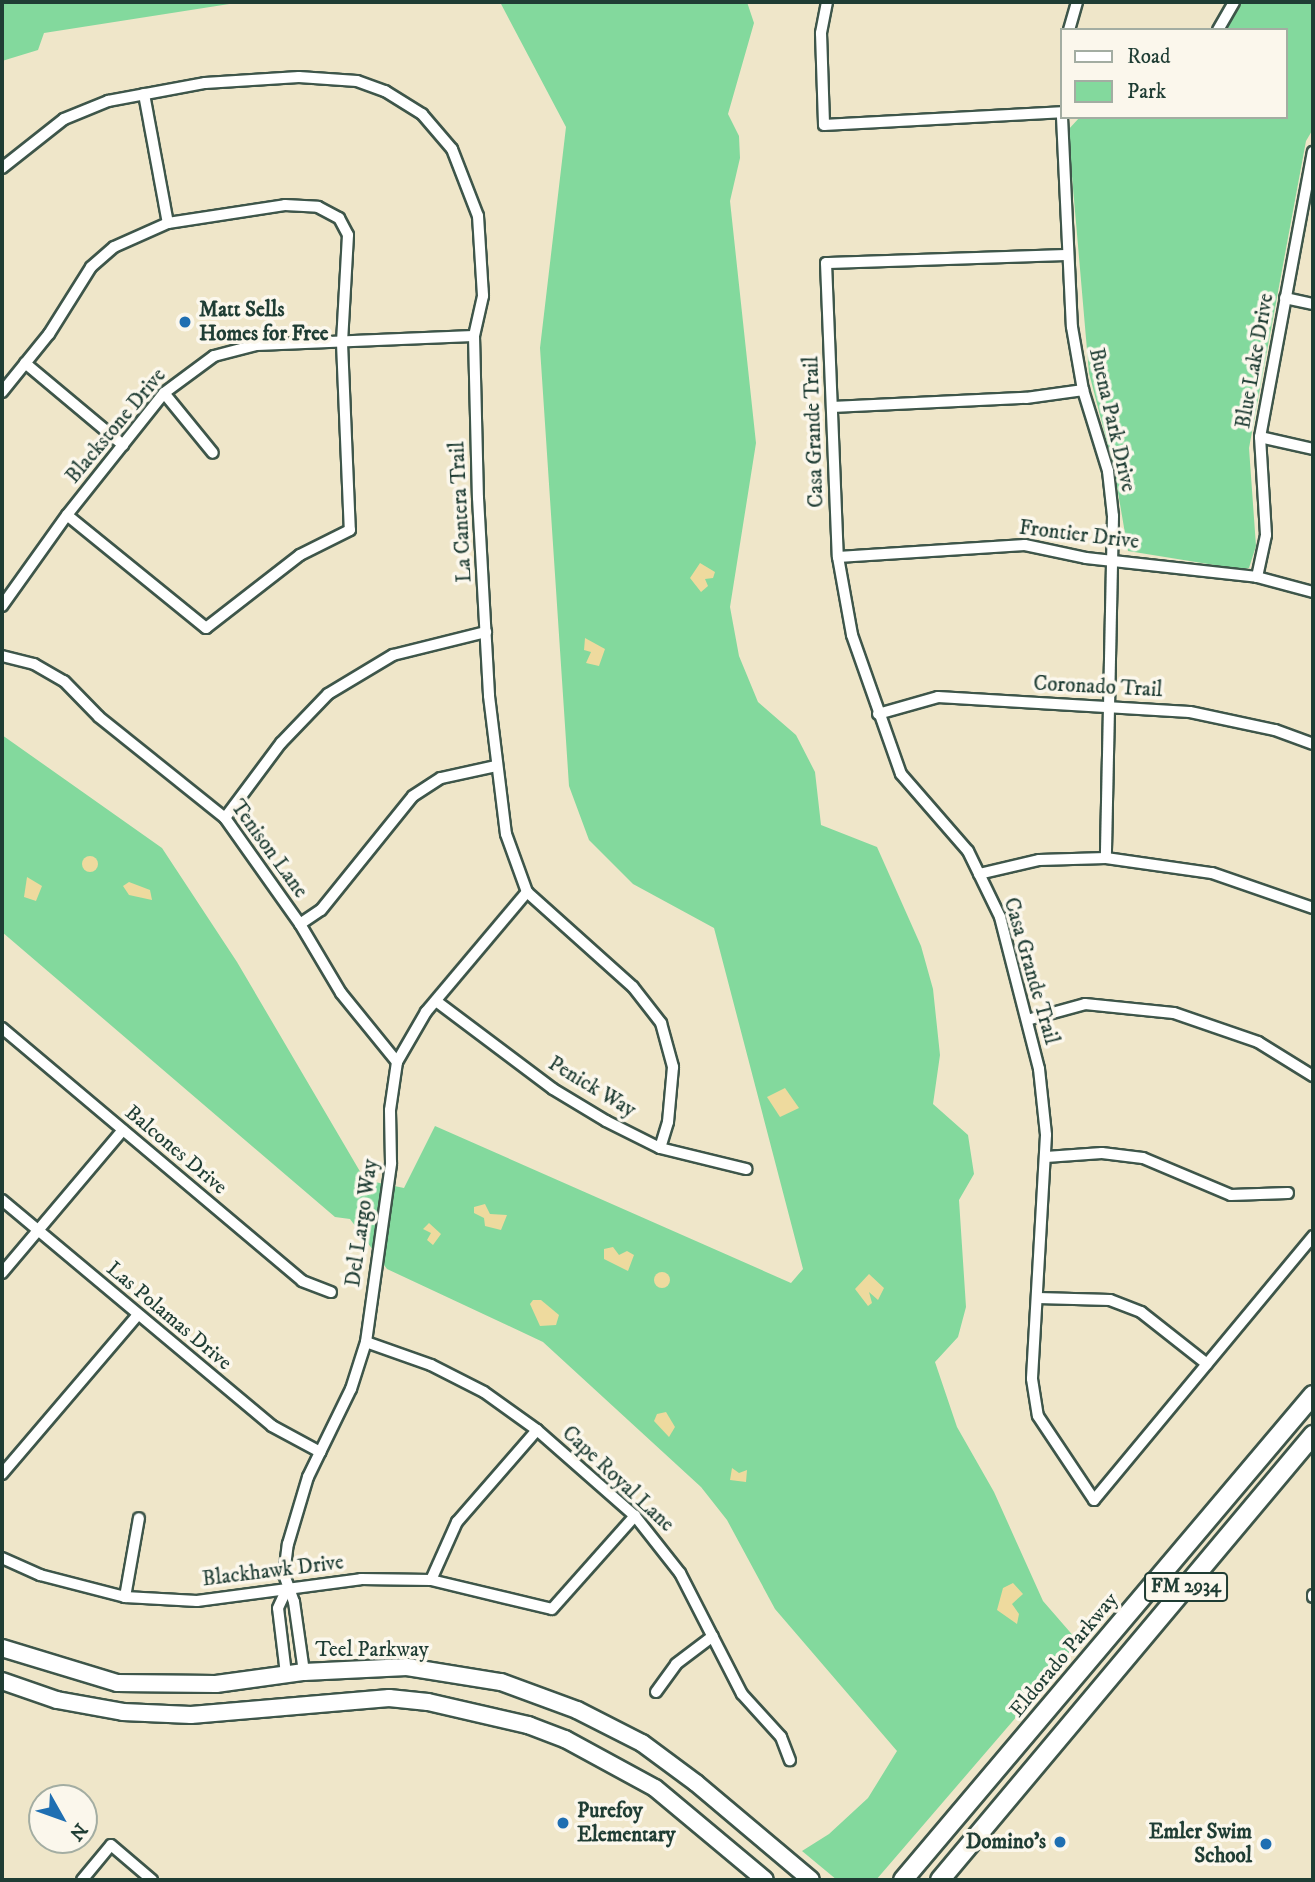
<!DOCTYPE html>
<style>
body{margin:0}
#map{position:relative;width:1315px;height:1882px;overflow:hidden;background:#efe6c9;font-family:"IM FELL DW Pica",serif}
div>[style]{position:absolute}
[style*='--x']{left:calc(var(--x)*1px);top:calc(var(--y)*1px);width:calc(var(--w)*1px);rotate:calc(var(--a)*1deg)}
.green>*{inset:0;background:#83d99d}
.sand>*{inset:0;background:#eeda9e}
.round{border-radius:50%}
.roads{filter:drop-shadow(2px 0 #3e564a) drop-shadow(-2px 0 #3e564a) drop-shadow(0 2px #3e564a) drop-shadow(0 -2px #3e564a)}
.minor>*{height:10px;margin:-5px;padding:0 5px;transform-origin:5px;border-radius:5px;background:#fff}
.secondary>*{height:16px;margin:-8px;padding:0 8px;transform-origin:8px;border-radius:8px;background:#fff}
.primary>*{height:18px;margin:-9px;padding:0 9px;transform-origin:9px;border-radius:9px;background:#fff}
.dots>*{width:19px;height:19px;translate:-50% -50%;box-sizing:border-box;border:4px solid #fbf7ec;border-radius:50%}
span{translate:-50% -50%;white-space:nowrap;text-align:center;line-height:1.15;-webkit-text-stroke:7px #fbf7ec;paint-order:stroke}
.shield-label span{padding:2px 5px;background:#fbf7ec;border:2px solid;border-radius:5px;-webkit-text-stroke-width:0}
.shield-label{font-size:19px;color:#1f3d34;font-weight:700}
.poi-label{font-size:21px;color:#1f3d34;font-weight:700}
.left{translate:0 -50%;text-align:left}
.right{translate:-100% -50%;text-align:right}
.street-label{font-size:21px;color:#1f3d34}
.frame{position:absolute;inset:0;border:4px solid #1f3d34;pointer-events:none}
.legend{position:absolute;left:1060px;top:28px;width:228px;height:91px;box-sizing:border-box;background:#fbf7ec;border:2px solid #a3ada2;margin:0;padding:9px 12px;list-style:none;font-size:21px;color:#1f3d34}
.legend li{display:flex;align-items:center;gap:14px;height:35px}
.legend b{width:35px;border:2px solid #a3ada2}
.north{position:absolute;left:28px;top:1784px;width:70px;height:70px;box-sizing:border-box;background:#fbf7ec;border:2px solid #a3ada2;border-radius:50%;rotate:130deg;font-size:19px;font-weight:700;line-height:28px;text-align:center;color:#1f3d34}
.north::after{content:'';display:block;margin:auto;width:24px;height:32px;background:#1f6fb2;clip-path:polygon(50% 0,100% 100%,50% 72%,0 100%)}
</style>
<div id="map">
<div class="green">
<i style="clip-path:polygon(2px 2px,242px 2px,44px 33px,38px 50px,2px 61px)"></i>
<i style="clip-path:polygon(500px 2px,747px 2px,754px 23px,728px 114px,739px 136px,740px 158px,730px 201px,756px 443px,730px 607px,739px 656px,758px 702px,796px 735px,815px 772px,821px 825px,877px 847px,921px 946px,933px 989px,940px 1055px,933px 1104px,968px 1135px,974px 1174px,959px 1200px,966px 1307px,958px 1337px,935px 1362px,957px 1427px,994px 1492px,1043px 1601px,1076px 1639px,1067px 1658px,876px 1880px,837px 1880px,802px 1851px,829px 1834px,868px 1798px,897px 1751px,775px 1609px,727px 1520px,701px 1487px,543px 1342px,387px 1269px,350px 1219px,335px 1217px,2px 932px,2px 735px,162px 848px,237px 962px,365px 1180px,404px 1188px,435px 1126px,791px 1283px,803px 1269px,714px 928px,633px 884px,589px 840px,569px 786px,540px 348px,566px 127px)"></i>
<i style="clip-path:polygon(1242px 2px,1313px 2px,1313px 129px,1306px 141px,1249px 448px,1256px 546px,1249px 568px,1239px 569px,1128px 551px,1114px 469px,1089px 373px,1068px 130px,1079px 118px,1285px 117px,1285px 30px,1226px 30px)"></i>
</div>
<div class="sand">
<i style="clip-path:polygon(700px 563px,715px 572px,713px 578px,705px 579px,708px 586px,701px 592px,690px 578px)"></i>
<i style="clip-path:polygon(585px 638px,605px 649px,599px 666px,586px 663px,591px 652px,584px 650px)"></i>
<i class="round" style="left:82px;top:856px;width:16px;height:16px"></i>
<i style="clip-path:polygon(27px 877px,42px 886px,36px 901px,24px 897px)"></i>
<i style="clip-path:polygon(129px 882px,150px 890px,152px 900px,129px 895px,123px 886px)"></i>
<i style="clip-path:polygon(785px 1088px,799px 1108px,780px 1117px,767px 1097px)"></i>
<i style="clip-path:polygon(485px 1204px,490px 1214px,507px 1215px,501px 1230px,485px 1226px,484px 1218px,474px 1213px,474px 1207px)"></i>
<i style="clip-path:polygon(429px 1223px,441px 1234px,433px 1245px,427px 1240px,431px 1233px,423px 1229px)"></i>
<i style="clip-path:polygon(613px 1247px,619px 1255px,627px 1251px,634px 1255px,628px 1271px,604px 1259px,604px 1249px)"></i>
<i class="round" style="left:654px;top:1272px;width:16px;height:16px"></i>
<i style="clip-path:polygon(869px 1274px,884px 1288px,878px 1300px,869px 1292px,872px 1303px,868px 1306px,855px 1289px)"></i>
<i style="clip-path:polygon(533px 1300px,541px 1300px,559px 1315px,556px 1325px,540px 1326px,530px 1304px)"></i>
<i style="clip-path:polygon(666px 1412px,675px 1427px,669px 1437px,654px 1421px,657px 1414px)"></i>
<i style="clip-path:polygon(732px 1468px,739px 1473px,747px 1470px,746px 1482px,730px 1480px)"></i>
<i style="clip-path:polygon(1013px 1583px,1023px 1594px,1012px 1604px,1019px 1614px,1017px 1624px,997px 1610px,1003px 1588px)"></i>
</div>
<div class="roads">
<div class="minor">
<i style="--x:827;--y:2;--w:32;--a:101"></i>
<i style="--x:821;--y:33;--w:92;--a:88.1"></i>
<i style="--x:824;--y:125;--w:237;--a:-3.1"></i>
<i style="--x:1069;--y:30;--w:29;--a:-74"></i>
<i style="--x:1218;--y:30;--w:32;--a:-60"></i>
<i style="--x:144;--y:94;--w:131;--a:79.5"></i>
<i style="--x:1062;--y:117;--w:210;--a:87.3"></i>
<i style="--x:1072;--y:327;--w:64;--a:80.1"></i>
<i style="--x:1083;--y:390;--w:85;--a:72.8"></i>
<i style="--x:1108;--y:471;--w:45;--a:83.7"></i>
<i style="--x:1113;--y:516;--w:342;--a:91.2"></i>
<i style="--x:2;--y:168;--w:79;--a:-38.3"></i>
<i style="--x:64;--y:119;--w:48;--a:-22.2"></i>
<i style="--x:108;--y:101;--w:99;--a:-10.5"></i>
<i style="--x:205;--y:83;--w:94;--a:-3.7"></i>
<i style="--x:299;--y:77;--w:58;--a:3.9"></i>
<i style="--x:357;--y:81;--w:30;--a:20"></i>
<i style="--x:385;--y:91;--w:44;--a:31.9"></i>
<i style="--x:422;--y:114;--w:46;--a:49.4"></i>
<i style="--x:452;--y:149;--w:72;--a:68.8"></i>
<i style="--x:478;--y:216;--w:80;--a:86.4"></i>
<i style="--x:483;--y:296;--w:41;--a:102.7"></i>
<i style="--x:474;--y:336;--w:162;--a:88.6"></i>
<i style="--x:478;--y:498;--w:198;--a:86.8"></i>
<i style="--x:489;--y:696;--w:139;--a:83"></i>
<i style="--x:506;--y:834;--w:62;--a:70.1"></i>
<i style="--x:527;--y:892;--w:142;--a:41.9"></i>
<i style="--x:633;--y:987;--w:46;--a:52.1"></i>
<i style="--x:661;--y:1023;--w:46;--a:74.7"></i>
<i style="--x:673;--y:1067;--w:55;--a:95.2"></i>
<i style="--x:668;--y:1122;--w:27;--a:107"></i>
<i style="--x:1068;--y:255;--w:242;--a:178.1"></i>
<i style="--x:826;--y:263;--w:294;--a:87.7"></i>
<i style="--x:838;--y:557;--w:79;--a:79.8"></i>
<i style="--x:852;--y:635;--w:147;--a:70.6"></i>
<i style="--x:901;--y:774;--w:102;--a:49"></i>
<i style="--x:968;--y:851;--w:73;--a:64.1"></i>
<i style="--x:1000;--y:917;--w:157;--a:75.6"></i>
<i style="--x:1039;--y:1069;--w:66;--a:83.9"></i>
<i style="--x:1046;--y:1135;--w:244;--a:93.3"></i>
<i style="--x:1032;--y:1379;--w:37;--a:81"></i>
<i style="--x:1038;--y:1416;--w:101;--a:56.3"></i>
<i style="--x:1094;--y:1500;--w:343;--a:-50.3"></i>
<i style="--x:1285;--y:298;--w:29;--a:12"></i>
<i style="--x:25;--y:363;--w:128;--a:39.9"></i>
<i style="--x:2;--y:392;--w:75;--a:-51"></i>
<i style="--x:49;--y:334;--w:79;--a:-57.9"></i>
<i style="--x:91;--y:267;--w:30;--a:-41"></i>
<i style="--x:114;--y:247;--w:59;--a:-24"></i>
<i style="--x:168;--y:223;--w:118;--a:-8.7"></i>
<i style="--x:285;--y:205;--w:33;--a:3"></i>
<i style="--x:318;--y:207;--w:24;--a:28"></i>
<i style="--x:339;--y:218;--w:19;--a:62"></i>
<i style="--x:348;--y:235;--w:108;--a:93.2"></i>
<i style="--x:342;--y:343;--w:187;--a:87.6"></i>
<i style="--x:350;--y:530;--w:56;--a:153.4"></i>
<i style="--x:300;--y:555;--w:119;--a:142.2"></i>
<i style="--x:206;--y:628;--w:179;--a:-140.9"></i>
<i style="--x:164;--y:393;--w:77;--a:50.8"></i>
<i style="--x:832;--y:407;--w:194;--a:-2.7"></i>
<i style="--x:1026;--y:398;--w:58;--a:-8"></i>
<i style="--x:1260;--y:437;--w:54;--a:12.8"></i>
<i style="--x:838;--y:557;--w:187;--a:-3.7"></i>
<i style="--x:1025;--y:545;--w:62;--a:12"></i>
<i style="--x:1086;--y:558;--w:172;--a:6.3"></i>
<i style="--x:1257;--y:577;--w:58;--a:15"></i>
<i style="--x:1257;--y:577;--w:43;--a:-77.9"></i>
<i style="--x:1266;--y:535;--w:98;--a:-93.5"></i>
<i style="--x:1260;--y:437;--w:290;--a:-79.5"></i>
<i style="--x:2;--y:606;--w:112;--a:-54.5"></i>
<i style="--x:67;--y:515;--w:156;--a:-51.5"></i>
<i style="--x:164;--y:393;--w:62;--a:-36.5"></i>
<i style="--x:214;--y:356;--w:43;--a:-14.7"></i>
<i style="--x:256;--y:345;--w:218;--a:-2.4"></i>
<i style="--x:2;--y:656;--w:33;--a:14"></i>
<i style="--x:34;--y:664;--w:34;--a:30"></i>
<i style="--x:64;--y:681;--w:50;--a:45.8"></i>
<i style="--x:99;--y:717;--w:161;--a:38.7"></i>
<i style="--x:225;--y:818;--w:130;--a:54.7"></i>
<i style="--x:300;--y:924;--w:80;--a:59.3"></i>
<i style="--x:341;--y:993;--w:89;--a:50.9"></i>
<i style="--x:878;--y:714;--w:62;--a:-15.8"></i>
<i style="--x:938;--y:697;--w:252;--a:3.4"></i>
<i style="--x:1190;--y:712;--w:87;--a:12"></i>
<i style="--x:1275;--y:730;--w:40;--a:20.2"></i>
<i style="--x:225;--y:818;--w:94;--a:-53.3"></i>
<i style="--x:281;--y:743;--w:68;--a:-46.2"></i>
<i style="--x:328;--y:694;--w:76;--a:-31"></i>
<i style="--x:393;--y:655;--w:96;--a:-13.9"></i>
<i style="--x:979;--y:874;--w:62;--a:-13.1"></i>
<i style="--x:1039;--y:860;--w:67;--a:-1.7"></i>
<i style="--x:1106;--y:858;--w:107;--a:8.1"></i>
<i style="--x:1212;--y:873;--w:107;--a:19.1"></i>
<i style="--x:300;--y:924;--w:25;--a:-34"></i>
<i style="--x:321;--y:910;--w:146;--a:-51.1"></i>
<i style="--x:413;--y:796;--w:33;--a:-33"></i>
<i style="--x:441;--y:778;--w:56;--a:-12.3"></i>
<i style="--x:436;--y:1001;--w:146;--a:36.9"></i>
<i style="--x:553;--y:1089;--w:62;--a:31.1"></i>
<i style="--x:606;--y:1121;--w:60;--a:26.6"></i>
<i style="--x:660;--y:1148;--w:89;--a:13.7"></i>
<i style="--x:1027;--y:1020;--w:60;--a:-15.4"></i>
<i style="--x:1085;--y:1004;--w:89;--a:5.8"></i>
<i style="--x:1174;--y:1013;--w:89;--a:19"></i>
<i style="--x:1258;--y:1042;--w:65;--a:31.7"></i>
<i style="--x:2;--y:1028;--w:392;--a:40.1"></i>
<i style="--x:302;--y:1281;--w:31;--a:21"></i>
<i style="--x:1046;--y:1157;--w:56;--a:-4.1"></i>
<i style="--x:1102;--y:1153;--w:41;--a:7"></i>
<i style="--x:1143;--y:1158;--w:95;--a:22.8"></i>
<i style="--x:1231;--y:1195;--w:57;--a:-2"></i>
<i style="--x:2;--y:1200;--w:352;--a:39.9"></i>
<i style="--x:272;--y:1426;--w:55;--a:28.4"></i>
<i style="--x:2;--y:1273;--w:187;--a:-49.8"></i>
<i style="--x:1038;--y:1298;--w:72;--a:1.6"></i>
<i style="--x:1110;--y:1300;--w:33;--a:21"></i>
<i style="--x:1141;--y:1312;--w:84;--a:38.2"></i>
<i style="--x:366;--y:1342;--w:69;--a:19.5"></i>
<i style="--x:431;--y:1365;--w:59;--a:27"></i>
<i style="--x:484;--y:1392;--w:65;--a:35.6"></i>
<i style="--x:537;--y:1430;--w:130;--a:41.3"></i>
<i style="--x:635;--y:1516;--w:73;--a:51.7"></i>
<i style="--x:680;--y:1573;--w:136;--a:62.9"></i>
<i style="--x:742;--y:1694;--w:58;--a:47.8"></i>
<i style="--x:781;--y:1737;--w:25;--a:69"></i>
<i style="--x:2;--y:1474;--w:208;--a:-49.5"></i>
<i style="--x:2;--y:1558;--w:42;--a:24.1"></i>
<i style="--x:40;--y:1575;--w:88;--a:14.5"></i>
<i style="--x:125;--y:1597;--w:72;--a:3.2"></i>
<i style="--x:197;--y:1601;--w:165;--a:-7.6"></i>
<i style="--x:361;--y:1579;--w:70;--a:0.8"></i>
<i style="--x:431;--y:1580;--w:124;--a:13.5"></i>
<i style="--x:552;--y:1609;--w:125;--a:-48.3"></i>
<i style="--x:431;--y:1580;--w:64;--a:-65.9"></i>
<i style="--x:457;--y:1522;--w:122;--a:-49"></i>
<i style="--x:1313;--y:1595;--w:2;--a:90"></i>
<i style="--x:125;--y:1597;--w:80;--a:-80"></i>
<i style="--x:304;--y:1672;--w:71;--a:-98.1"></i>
<i style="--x:294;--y:1602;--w:29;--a:-110"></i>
<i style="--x:284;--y:1575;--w:31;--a:-83"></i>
<i style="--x:288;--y:1544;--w:70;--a:-73.4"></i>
<i style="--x:308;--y:1477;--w:98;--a:-64"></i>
<i style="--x:351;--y:1389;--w:49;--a:-72.3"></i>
<i style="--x:366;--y:1342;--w:181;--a:-82"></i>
<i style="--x:391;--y:1163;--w:53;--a:-91.1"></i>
<i style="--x:390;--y:1110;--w:49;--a:-81.7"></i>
<i style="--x:397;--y:1062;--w:58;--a:-59.9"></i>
<i style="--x:426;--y:1012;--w:157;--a:-49.9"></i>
<i style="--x:286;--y:1674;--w:66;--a:-96.9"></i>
<i style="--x:278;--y:1608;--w:21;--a:-65"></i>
<i style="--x:656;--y:1692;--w:34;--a:-54"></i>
<i style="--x:676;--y:1664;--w:46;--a:-37.1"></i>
<i style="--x:82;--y:1880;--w:45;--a:-50.4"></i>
<i style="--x:111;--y:1845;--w:54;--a:40.5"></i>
</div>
<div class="secondary">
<i style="--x:2;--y:1648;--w:120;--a:16.9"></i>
<i style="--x:117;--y:1683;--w:99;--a:0.6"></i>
<i style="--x:216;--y:1684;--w:89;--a:-7.8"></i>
<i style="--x:304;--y:1672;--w:103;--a:-2.8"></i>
<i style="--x:407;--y:1667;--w:95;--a:9.1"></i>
<i style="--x:501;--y:1682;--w:81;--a:20.2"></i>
<i style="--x:577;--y:1710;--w:73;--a:26.9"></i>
<i style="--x:642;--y:1743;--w:67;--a:36.5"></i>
<i style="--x:696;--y:1783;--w:150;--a:40.1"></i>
<i style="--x:2;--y:1681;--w:58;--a:19.1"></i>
<i style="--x:57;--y:1700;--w:67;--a:10.3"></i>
<i style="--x:123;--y:1712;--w:68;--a:2.5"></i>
<i style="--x:191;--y:1715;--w:199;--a:-4.9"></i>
<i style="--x:389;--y:1698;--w:39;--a:6"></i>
<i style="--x:428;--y:1702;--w:103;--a:13"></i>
<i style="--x:528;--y:1725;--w:40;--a:21"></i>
<i style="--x:565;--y:1739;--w:102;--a:28.6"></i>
<i style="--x:655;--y:1788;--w:143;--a:39.9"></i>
</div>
<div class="primary">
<i style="--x:903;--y:1880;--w:635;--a:-49.79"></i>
<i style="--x:940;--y:1880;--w:581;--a:-50.03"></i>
</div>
</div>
<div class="dots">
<i style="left:185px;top:322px;background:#1f6fb2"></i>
<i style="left:563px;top:1823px;background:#1f6fb2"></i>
<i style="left:1060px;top:1842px;background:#1f6fb2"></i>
<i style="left:1266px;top:1844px;background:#1f6fb2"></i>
</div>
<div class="shield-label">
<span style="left:1186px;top:1587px">FM 2934</span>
</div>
<div class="poi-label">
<span class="left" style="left:199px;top:322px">Matt Sells<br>Homes for Free</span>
<span class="left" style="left:577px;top:1823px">Purefoy<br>Elementary</span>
<span class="right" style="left:1252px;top:1844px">Emler Swim<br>School</span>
<span class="right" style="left:1046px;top:1842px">Domino's</span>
</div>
<div class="street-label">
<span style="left:1255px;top:361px;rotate:-80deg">Blue Lake Drive</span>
<span style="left:1112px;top:420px;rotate:77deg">Buena Park Drive</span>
<span style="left:116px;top:426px;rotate:-50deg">Blackstone Drive</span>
<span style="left:814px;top:432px;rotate:-92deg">Casa Grande Trail</span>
<span style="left:461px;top:512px;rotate:-93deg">La Cantera Trail</span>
<span style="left:1079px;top:535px;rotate:7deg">Frontier Drive</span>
<span style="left:1098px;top:687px;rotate:3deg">Coronado Trail</span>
<span style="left:269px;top:849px;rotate:54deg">Tenison Lane</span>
<span style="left:1031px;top:971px;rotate:74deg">Casa Grande Trail</span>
<span style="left:592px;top:1087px;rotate:31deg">Penick Way</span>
<span style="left:176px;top:1150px;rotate:40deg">Balcones Drive</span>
<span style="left:362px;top:1223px;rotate:-82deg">Del Largo Way</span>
<span style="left:169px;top:1316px;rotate:40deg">Las Polamas Drive</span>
<span style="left:618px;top:1479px;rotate:43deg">Cape Royal Lane</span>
<span style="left:273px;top:1571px;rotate:-7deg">Blackhawk Drive</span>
<span style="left:372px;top:1650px">Teel Parkway</span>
<span style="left:1064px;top:1655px;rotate:-50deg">Eldorado Parkway</span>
</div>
<div class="frame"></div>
<ul class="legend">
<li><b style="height:9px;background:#fff"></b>Road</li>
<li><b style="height:19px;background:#83d99d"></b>Park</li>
</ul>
<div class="north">N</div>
</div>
